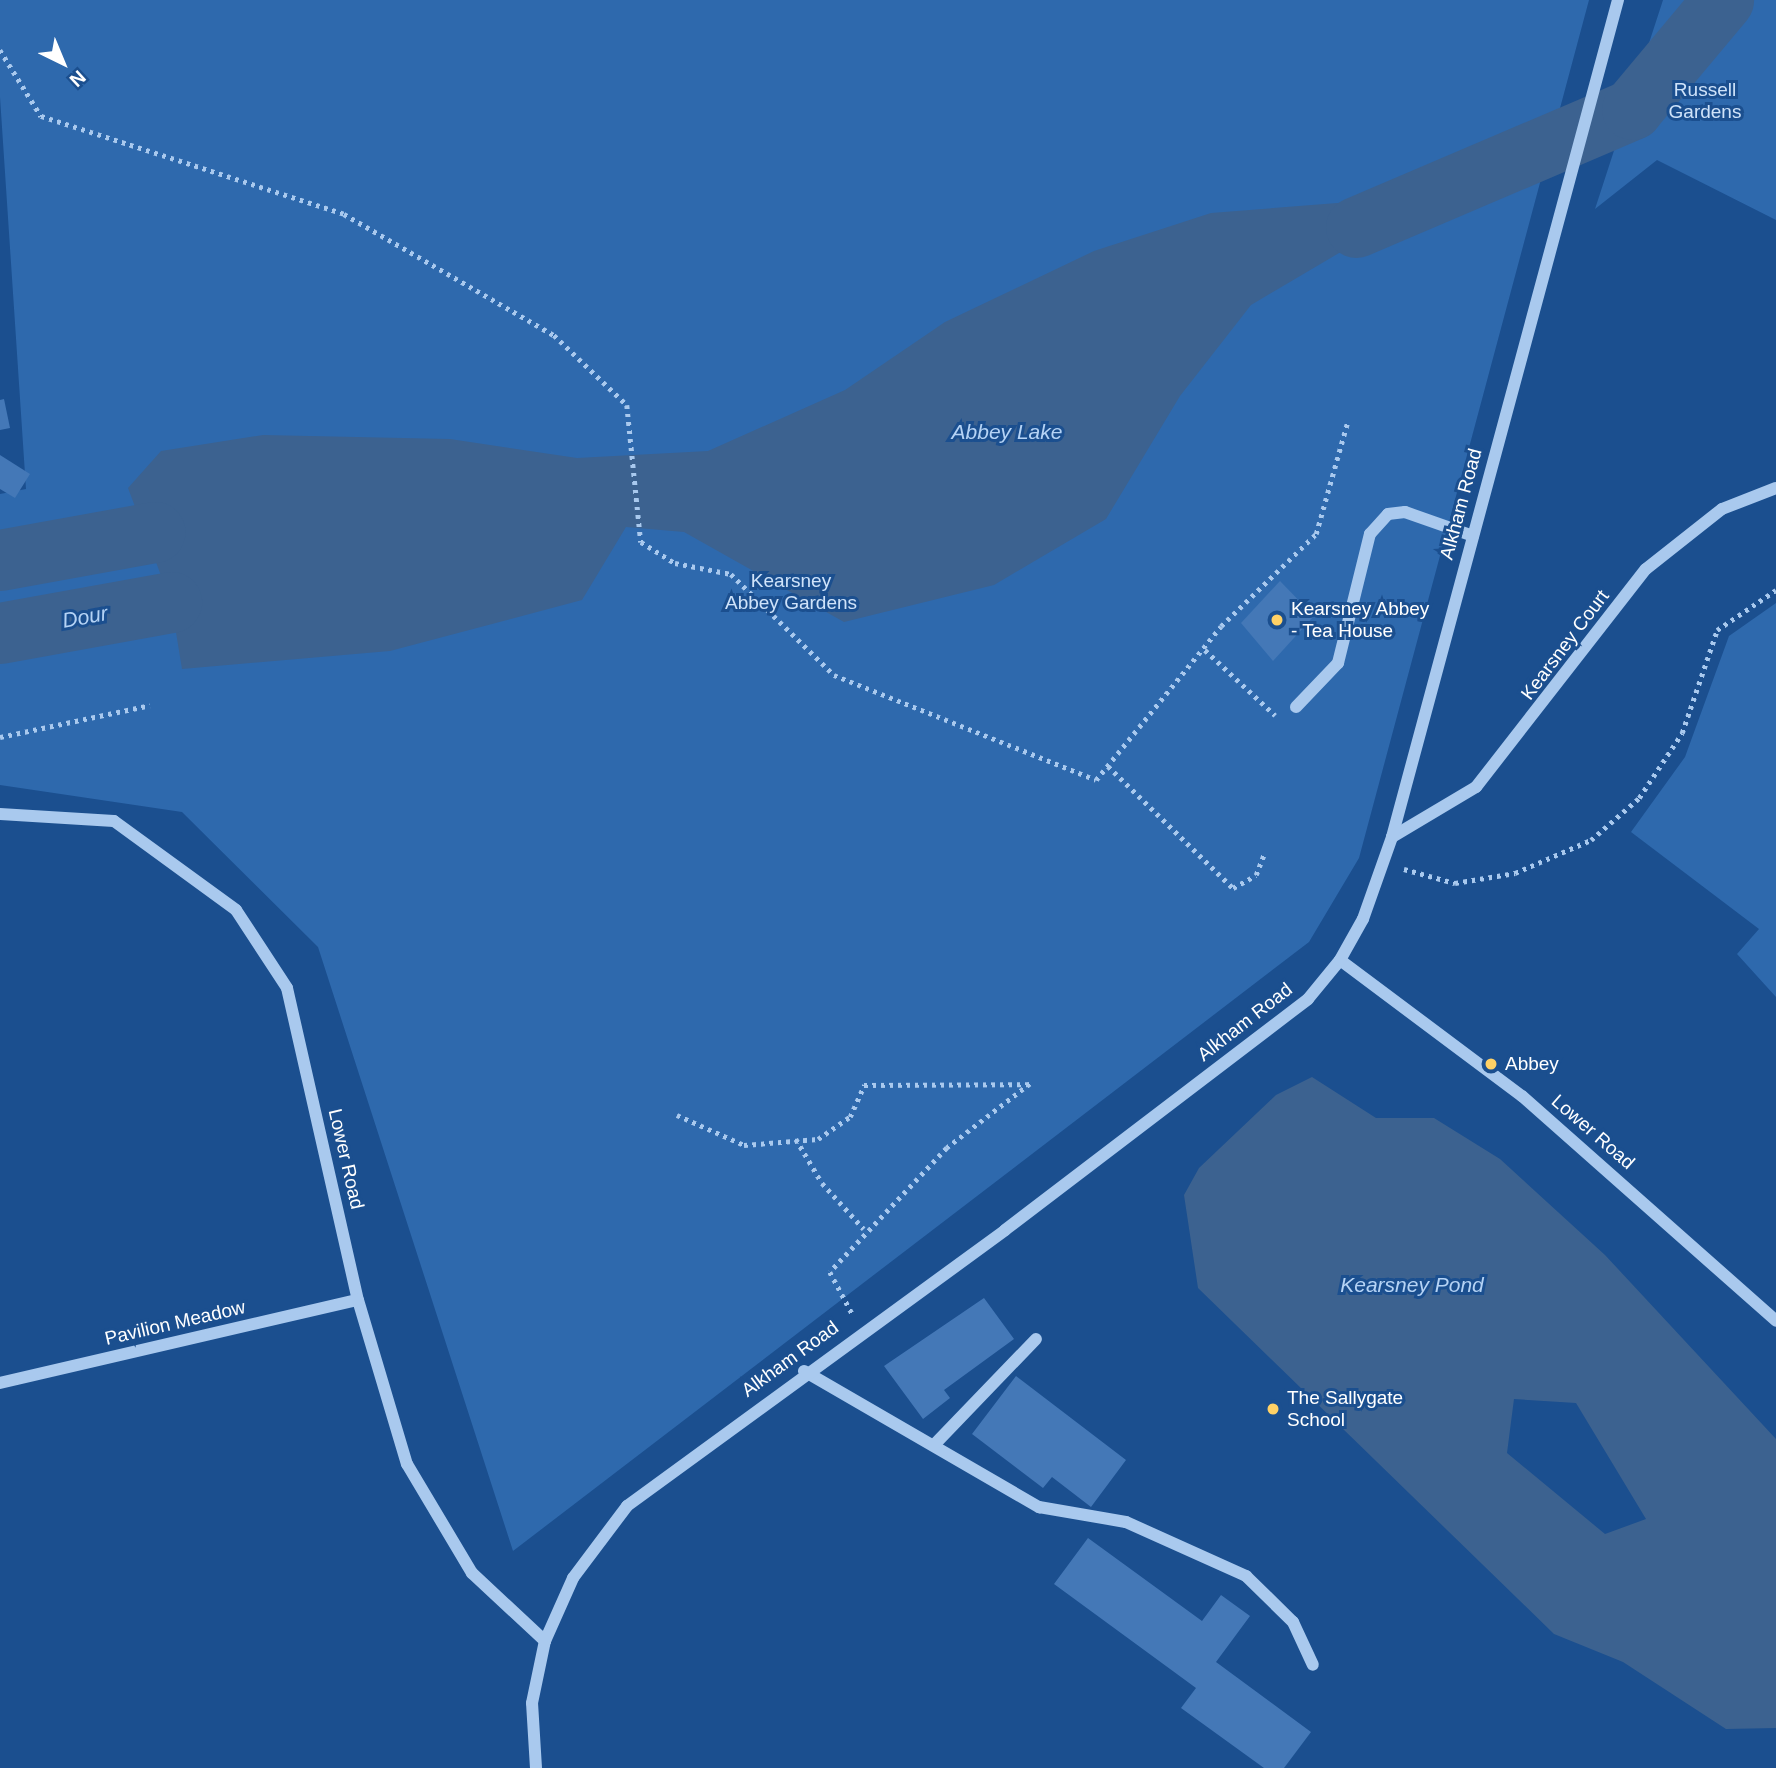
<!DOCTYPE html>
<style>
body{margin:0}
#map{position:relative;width:1776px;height:1768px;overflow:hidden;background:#1b4f8f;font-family:Arial,sans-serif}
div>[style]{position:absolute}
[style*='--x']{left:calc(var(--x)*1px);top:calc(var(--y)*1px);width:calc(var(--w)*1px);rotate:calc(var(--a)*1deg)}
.green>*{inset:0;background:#2e69ad}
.water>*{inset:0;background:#3c6290}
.river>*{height:61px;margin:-30.5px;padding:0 30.5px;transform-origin:30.5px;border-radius:30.5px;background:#3c6290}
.building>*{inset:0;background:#4478b7}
.path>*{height:4.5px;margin-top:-2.25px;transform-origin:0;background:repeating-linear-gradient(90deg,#a9c9ee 0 3.5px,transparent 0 8.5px)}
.minor>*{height:12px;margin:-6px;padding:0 6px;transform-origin:6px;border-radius:6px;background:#a9c9ee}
.dots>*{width:19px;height:19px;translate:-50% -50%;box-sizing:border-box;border:4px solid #1b4f8f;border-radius:50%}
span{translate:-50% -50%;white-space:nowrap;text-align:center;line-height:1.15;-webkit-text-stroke:6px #1b4f8f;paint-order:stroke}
.park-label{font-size:19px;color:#cfe3fa}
.street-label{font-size:19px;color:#fff}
.poi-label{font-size:19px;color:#fff}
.left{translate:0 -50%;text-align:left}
.water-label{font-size:21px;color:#b5d3f5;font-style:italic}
.north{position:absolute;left:28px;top:28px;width:70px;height:70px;-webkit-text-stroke:5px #1b4f8f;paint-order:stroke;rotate:137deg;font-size:19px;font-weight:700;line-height:28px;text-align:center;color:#fff}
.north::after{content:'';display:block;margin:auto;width:24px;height:32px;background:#fff;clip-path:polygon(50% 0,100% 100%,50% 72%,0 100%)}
</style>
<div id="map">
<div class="green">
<i style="clip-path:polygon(0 0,1589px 0,1359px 858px,1309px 942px,513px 1551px,318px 947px,182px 812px,0 785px,0 494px,26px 489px,0 97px)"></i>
<i style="clip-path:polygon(1663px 0,1776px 0,1776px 220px,1657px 160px,1595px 209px)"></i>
<i style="clip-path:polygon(1776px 603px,1776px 997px,1737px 954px,1759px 929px,1631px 832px,1685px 757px,1729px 636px)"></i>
</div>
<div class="water">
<i style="clip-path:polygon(1350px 202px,1356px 243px,1251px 305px,1180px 396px,1106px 519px,994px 585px,844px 622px,684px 532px,626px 527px,582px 600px,390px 651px,182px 669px,171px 602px,128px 488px,161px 451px,263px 435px,450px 439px,577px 458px,708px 451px,845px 390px,945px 322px,1094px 251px,1211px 213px)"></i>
<i style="clip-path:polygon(evenodd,1312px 1077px,1376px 1118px,1434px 1118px,1500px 1159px,1605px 1255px,1776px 1439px,1776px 1728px,1726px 1729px,1623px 1662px,1554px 1634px,1198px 1288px,1184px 1195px,1199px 1168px,1276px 1095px,1312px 1077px,1514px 1399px,1576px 1403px,1646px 1519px,1605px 1534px,1507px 1453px,1514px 1399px)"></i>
</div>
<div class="river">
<i style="--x:1356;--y:227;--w:300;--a:-23.1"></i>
<i style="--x:1632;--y:109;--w:142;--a:-50.1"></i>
<i style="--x:0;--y:560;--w:157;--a:-10.3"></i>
<i style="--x:0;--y:633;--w:174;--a:-10.3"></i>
</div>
<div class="building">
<i style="clip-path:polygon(4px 399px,10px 428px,0 430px,0 400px)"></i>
<i style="clip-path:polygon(0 455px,30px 474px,15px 498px,0 489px)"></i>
<i style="clip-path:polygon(1280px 581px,1314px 616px,1273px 661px,1241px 623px)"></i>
<i style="clip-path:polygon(984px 1298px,1014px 1339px,944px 1390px,950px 1398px,923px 1419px,884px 1366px)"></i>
<i style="clip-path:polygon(1016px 1376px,1126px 1460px,1091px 1507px,1052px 1477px,1043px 1488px,972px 1434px)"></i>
<i style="clip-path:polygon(1088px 1538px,1202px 1621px,1221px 1595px,1250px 1616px,1216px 1662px,1311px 1732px,1284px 1768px,1264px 1768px,1181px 1708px,1196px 1688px,1054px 1584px)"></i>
</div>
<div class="path">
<i style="--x:0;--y:50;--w:78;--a:58.2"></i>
<i style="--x:41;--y:116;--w:318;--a:17.9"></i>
<i style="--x:344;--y:214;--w:242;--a:30"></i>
<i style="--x:554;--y:335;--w:101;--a:43.8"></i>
<i style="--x:627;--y:405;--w:138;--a:84.2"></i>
<i style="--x:641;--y:542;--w:40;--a:32"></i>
<i style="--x:675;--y:563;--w:57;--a:11.1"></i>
<i style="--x:731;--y:574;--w:144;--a:44.4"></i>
<i style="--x:834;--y:675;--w:282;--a:21.8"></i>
<i style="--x:1096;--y:780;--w:198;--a:-50.9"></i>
<i style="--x:1221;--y:626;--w:132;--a:-44.1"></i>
<i style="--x:1316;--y:534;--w:118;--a:-74.3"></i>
<i style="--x:1205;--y:650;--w:96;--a:42.9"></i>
<i style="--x:0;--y:737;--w:153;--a:-12"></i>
<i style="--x:1108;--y:766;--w:175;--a:44.3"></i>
<i style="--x:1233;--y:888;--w:26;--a:-29"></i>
<i style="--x:1256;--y:875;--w:25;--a:-69"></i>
<i style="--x:1404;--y:869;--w:53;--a:15.4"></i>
<i style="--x:1455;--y:883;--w:61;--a:-9.5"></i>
<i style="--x:1515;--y:873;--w:83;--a:-23.5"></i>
<i style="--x:1591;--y:840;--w:64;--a:-41.2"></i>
<i style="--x:1639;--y:798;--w:78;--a:-56.5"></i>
<i style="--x:1682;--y:733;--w:109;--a:-71.2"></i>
<i style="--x:1717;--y:630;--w:71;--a:-34.1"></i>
<i style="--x:677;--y:1115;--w:73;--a:24.1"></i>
<i style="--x:744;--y:1145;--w:74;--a:-4.6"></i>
<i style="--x:818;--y:1139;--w:39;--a:-35"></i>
<i style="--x:850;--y:1117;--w:35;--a:-66"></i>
<i style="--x:864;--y:1085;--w:166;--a:-0.3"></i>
<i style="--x:1030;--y:1084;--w:105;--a:142.4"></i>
<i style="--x:947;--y:1148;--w:170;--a:133.3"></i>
<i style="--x:830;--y:1272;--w:49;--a:61.9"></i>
<i style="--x:796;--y:1139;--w:51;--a:59.4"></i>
<i style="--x:822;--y:1183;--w:62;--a:47.6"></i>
</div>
<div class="minor">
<i style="--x:1296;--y:707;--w:61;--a:-46.3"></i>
<i style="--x:1338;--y:663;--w:133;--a:-76.1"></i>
<i style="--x:1370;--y:534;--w:27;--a:-48"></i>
<i style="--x:1388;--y:514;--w:17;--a:-7"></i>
<i style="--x:1405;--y:512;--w:72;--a:19.4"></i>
<i style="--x:0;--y:814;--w:114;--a:3.5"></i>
<i style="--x:114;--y:821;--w:151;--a:36.1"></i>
<i style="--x:236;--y:910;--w:93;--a:56.8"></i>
<i style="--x:287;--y:988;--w:320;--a:77.2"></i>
<i style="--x:358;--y:1300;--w:171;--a:73.4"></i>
<i style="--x:407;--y:1464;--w:127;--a:59.2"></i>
<i style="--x:472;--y:1573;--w:100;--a:43"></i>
<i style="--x:1392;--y:837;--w:98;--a:-30.8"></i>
<i style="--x:1476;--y:787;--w:276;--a:-52.1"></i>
<i style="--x:1646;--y:569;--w:97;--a:-38.3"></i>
<i style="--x:1722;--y:509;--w:58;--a:-21.3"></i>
<i style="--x:1340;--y:960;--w:227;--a:36.8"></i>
<i style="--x:1522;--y:1096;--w:339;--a:41.5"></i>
<i style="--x:804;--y:1371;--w:272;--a:30.1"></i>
<i style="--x:1039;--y:1507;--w:88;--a:9.8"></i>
<i style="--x:1126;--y:1522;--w:132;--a:24.2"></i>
<i style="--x:1246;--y:1576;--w:66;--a:44.4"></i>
<i style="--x:1293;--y:1622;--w:47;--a:65.1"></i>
<i style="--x:0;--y:1383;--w:367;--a:-13.1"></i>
<i style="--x:934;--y:1445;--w:147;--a:-46.1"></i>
<i style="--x:536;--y:1768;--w:65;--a:-93.5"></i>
<i style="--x:532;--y:1703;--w:63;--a:-78.2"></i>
<i style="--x:545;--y:1641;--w:69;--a:-66"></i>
<i style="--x:573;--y:1578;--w:90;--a:-53.1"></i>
<i style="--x:627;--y:1506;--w:468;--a:-36.1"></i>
<i style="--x:1005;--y:1230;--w:381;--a:-37.3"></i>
<i style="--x:1308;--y:999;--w:50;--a:-50.6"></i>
<i style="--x:1340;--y:960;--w:47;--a:-60.7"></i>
<i style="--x:1363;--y:919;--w:87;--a:-70.5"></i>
<i style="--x:1392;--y:837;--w:867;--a:-74.89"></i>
</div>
<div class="dots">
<i style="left:1277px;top:620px;background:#ffd166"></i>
<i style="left:1491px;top:1064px;background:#ffd166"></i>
<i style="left:1273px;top:1409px;background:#ffd166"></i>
</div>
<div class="park-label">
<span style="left:1705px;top:101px">Russell<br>Gardens</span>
<span style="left:791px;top:592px">Kearsney<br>Abbey Gardens</span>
</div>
<div class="street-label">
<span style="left:1461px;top:504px;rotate:-75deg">Alkham Road</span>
<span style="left:1565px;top:645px;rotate:-53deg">Kearsney Court</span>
<span style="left:1245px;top:1022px;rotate:-38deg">Alkham Road</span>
<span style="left:1593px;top:1132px;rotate:41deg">Lower Road</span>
<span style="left:346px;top:1159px;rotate:77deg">Lower Road</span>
<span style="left:175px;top:1323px;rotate:-13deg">Pavilion Meadow</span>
<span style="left:790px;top:1359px;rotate:-36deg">Alkham Road</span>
</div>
<div class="poi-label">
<span class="left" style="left:1291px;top:620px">Kearsney Abbey<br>- Tea House</span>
<span class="left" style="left:1505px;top:1064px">Abbey</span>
<span class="left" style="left:1287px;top:1409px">The Sallygate<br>School</span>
</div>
<div class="water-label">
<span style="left:1007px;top:432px">Abbey Lake</span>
<span style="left:85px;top:617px;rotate:-10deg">Dour</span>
<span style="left:1412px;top:1285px">Kearsney Pond</span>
</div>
<div class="north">N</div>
</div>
